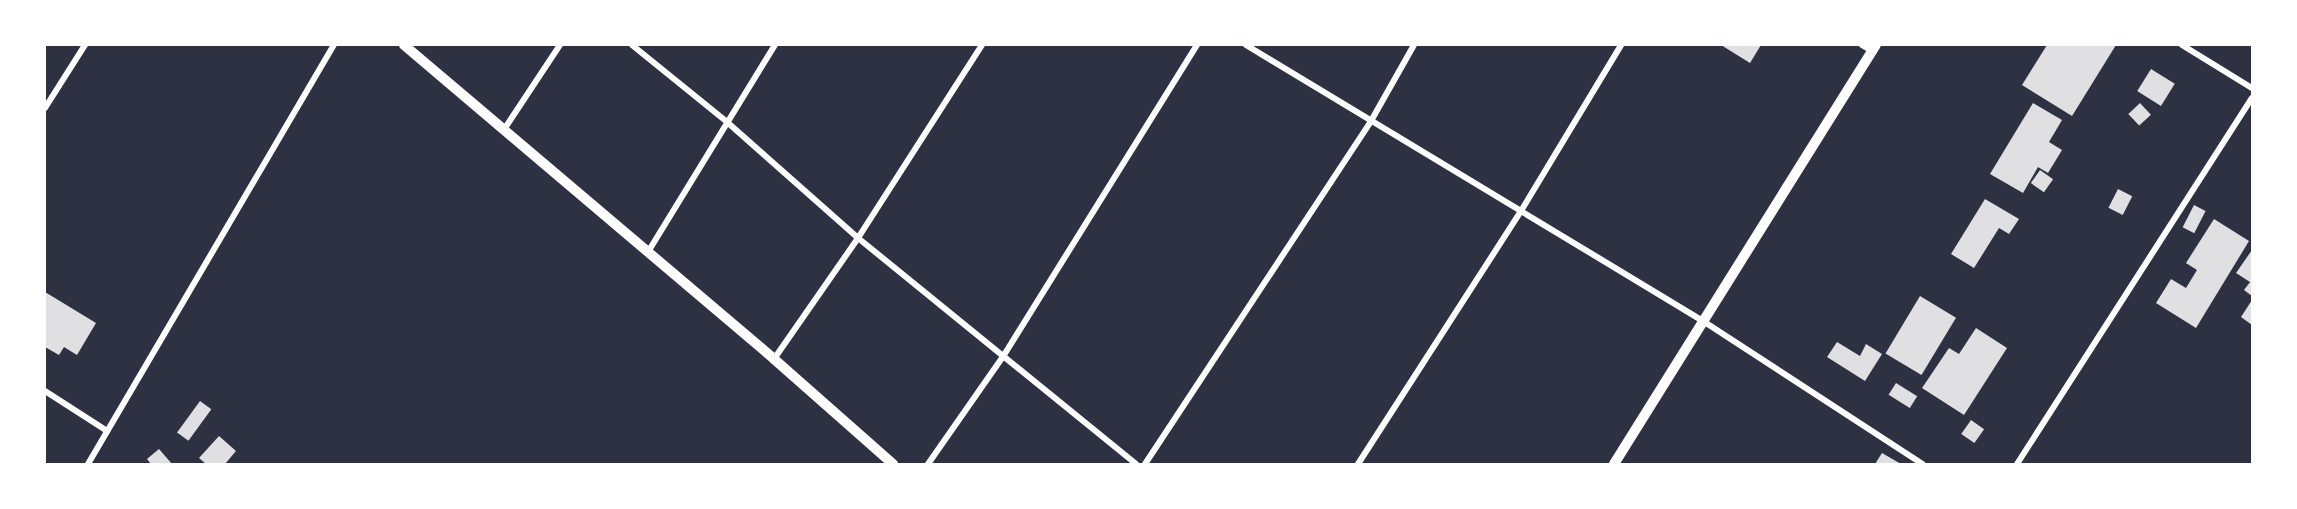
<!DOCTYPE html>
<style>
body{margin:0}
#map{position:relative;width:2297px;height:509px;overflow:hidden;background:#2d3142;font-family:"Exo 2",sans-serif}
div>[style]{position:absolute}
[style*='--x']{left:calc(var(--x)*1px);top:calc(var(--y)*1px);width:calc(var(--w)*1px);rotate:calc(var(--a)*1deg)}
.building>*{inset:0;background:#e0e0e3;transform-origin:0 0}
.minor>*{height:6px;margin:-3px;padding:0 3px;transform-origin:3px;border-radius:3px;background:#fff}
.tertiary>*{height:10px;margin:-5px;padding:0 5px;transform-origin:5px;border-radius:5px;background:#fff}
span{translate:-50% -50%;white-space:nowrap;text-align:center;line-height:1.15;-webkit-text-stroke:4.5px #fff;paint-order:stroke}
.frame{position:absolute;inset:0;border:46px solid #fff;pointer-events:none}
</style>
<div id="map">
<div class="building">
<i style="clip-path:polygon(1721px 45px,1761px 45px,1750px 63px)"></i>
<i style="clip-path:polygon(2047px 45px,2116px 45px,2072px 116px,2022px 85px)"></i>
<i style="left:2151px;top:69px;width:28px;height:26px;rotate:32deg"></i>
<i style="clip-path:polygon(2033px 103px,2062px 120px,2049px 142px,2062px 150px,2048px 173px,2038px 167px,2023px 193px,1990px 174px)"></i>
<i style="left:2140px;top:103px;width:16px;height:16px;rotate:47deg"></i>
<i style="left:2040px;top:170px;width:16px;height:16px;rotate:35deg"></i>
<i style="left:2118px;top:189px;width:16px;height:21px;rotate:27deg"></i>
<i style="clip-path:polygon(1985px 199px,2019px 219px,2009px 234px,1999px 228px,1974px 268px,1951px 254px)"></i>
<i style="left:2194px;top:205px;width:13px;height:25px;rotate:27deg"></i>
<i style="clip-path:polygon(2214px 219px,2249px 241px,2196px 328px,2156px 303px,2171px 279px,2186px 288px,2197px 270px,2186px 263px)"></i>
<i style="clip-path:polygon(2252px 250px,2252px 296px,2244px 290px,2250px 282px,2236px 273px)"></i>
<i style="clip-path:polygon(45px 292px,96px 323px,77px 355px,64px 347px,59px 355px,45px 347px)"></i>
<i style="left:1920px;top:296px;width:42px;height:67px;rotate:31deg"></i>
<i style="clip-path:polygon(2252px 300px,2252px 325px,2241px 317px)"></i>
<i style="clip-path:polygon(1976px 328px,2007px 348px,1964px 415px,1922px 388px,1949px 348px,1959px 354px)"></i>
<i style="clip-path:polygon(1837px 342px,1860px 356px,1866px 344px,1882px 354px,1865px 381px,1827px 357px)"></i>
<i style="left:1896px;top:383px;width:25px;height:14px;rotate:32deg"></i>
<i style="left:200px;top:401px;width:14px;height:39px;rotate:36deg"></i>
<i style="left:1971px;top:420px;width:16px;height:17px;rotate:35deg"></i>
<i style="clip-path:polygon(219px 436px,236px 451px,225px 464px,206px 464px,199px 458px)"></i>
<i style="clip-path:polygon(159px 449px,172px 464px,151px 464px,147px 459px)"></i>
<i style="clip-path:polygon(1882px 453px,1901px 464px,1875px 464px)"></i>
</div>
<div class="minor">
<i style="--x:632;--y:45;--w:122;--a:39"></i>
<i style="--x:727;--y:122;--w:175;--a:41.5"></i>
<i style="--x:858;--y:238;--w:358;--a:39.1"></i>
<i style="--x:1246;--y:45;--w:534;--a:31.13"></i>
<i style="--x:1703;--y:321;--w:262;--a:33.1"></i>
<i style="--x:1862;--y:45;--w:12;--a:31"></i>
<i style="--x:2182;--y:45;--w:82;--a:31.6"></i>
<i style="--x:45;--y:108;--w:75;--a:-57.6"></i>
<i style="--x:503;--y:131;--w:103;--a:-56.5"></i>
<i style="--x:648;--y:252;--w:243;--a:-58.5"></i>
<i style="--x:774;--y:359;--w:147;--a:-55.2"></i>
<i style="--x:858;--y:238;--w:229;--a:-57.3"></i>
<i style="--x:45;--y:391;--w:74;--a:32.8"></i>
<i style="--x:88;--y:464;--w:486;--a:-59.6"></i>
<i style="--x:928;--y:464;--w:133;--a:-55.1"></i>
<i style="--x:1004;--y:355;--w:365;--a:-58.1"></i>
<i style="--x:1145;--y:464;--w:411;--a:-56.6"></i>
<i style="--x:1371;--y:121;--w:87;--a:-60.5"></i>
<i style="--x:1358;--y:464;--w:301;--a:-57.2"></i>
<i style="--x:1521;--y:211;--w:194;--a:-58.9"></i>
<i style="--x:2017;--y:464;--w:435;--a:-57.3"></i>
</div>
<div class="tertiary">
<i style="--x:404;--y:45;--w:485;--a:40.3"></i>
<i style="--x:774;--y:359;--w:159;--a:41.4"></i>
<i style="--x:1614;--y:464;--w:494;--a:-58"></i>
</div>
<div class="frame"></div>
</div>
